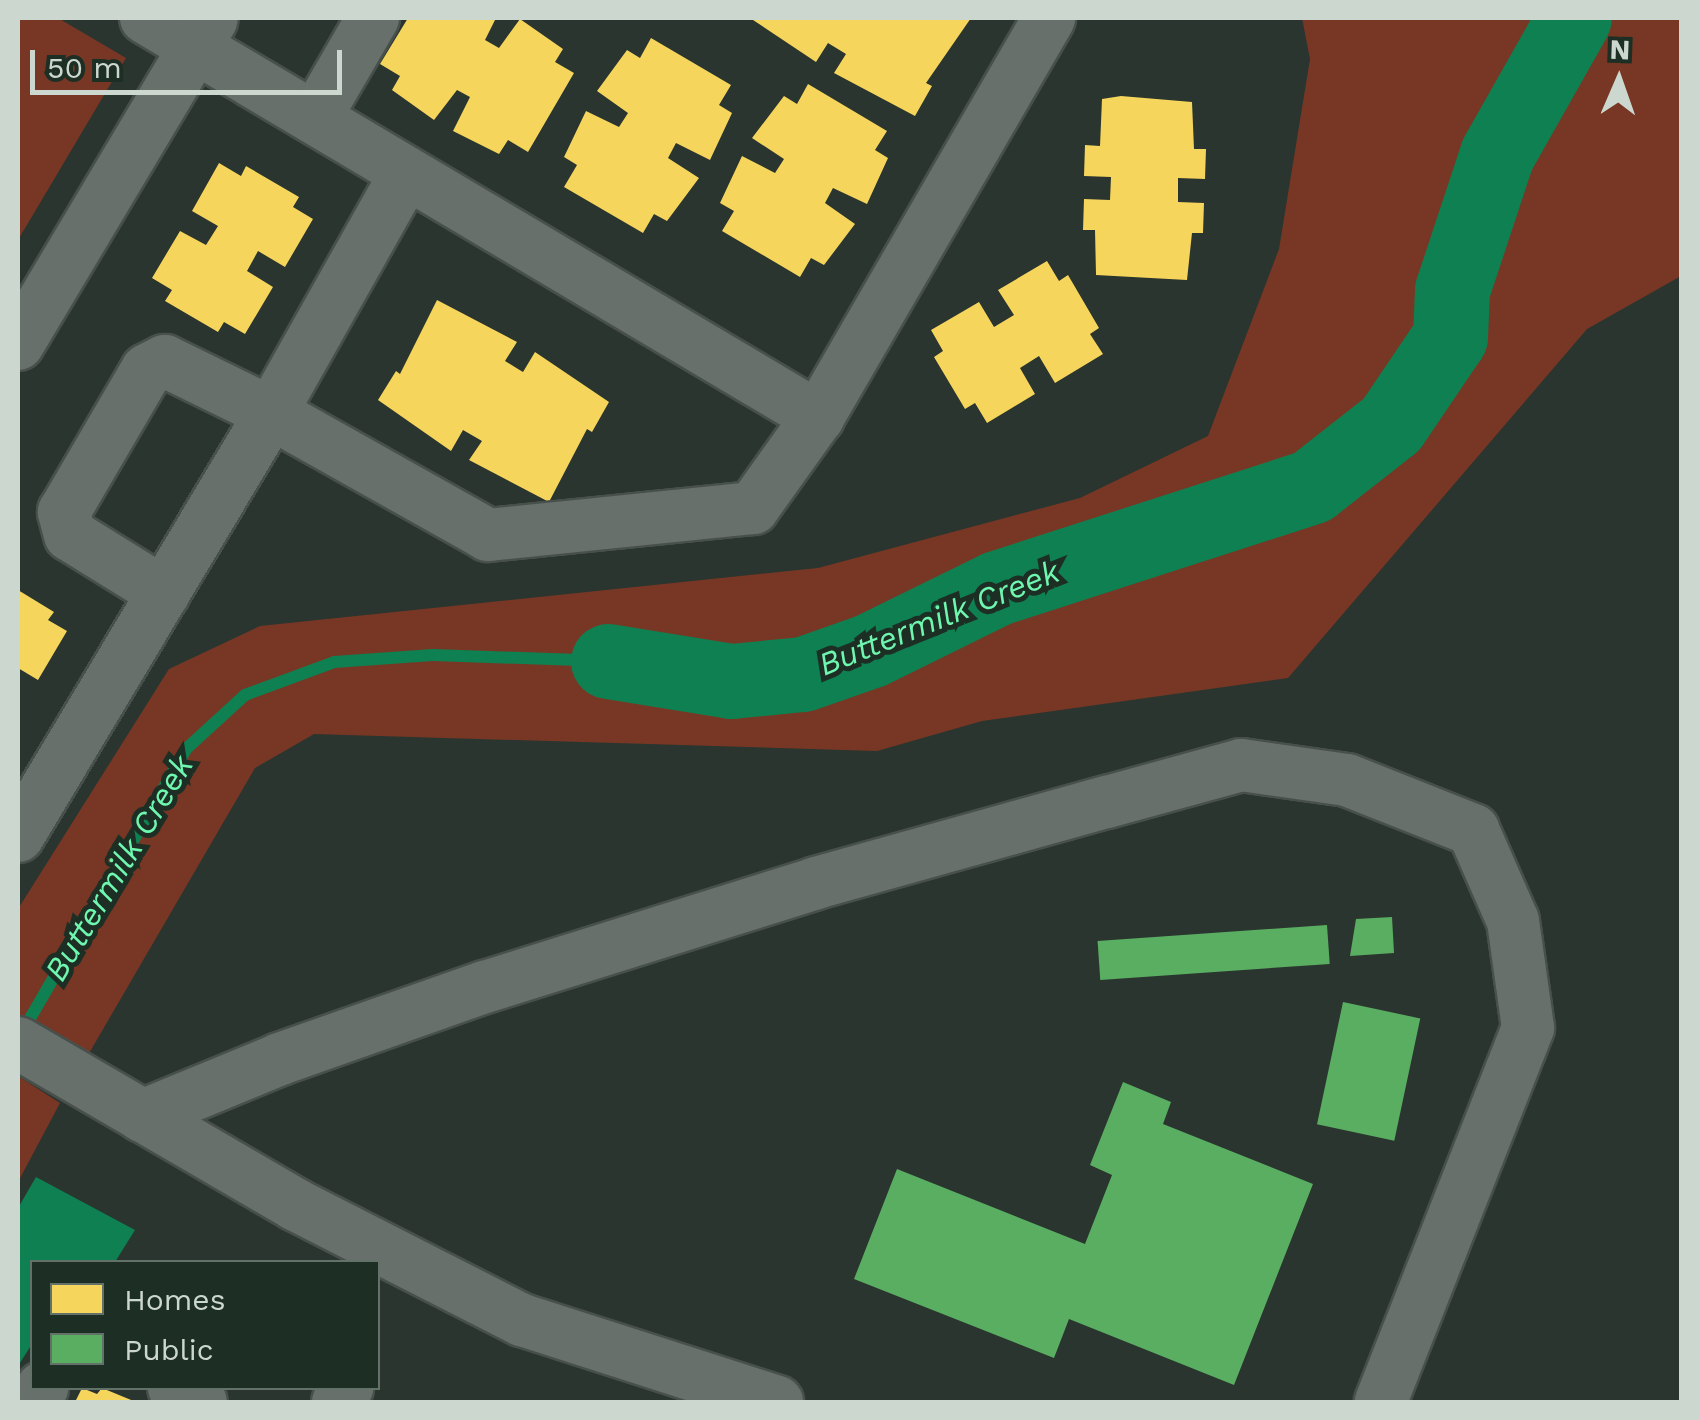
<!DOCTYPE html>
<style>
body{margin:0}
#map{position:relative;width:1699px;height:1420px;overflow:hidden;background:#2a352f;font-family:"Work Sans",sans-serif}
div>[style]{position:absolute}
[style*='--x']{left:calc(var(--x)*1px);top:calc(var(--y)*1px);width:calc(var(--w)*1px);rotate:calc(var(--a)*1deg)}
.green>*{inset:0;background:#783724}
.water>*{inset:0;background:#0e8051}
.homes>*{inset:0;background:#f6d55c}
.public>*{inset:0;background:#5aae61;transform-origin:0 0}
.stream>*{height:12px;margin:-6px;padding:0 6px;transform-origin:6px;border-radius:6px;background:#0e8051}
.river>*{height:75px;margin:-37.5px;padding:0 37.5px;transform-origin:37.5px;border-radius:37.5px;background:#0e8051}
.roads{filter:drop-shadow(2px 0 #48504c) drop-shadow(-2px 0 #48504c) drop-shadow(0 2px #48504c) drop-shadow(0 -2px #48504c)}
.minor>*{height:52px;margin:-26px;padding:0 26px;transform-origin:26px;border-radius:26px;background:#68706b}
span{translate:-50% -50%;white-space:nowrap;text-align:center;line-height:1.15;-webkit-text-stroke:10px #1d2f24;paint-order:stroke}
.water-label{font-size:32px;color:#6ff7b0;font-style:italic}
.frame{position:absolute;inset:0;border:20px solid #ccd7d0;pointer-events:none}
.legend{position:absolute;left:30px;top:1260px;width:350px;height:130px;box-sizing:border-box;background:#1d2f24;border:2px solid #637269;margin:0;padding:12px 18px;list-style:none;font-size:30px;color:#ccd7d0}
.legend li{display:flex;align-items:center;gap:20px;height:50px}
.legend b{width:50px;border:2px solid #637269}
.north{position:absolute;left:1569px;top:30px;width:100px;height:100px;-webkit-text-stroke:8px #1d2f24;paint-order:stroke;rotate:2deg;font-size:28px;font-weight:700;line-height:40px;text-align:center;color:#ccd7d0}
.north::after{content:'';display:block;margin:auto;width:35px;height:45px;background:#ccd7d0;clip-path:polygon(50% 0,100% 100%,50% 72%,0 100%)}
.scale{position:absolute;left:30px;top:50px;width:312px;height:45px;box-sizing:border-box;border:5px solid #ccd7d0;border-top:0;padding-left:12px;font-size:30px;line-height:35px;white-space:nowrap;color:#ccd7d0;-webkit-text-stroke:8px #1d2f24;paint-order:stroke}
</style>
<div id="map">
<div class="green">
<i style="clip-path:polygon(18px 18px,58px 18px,126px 58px,18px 240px)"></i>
<i style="clip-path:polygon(1302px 18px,1681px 18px,1681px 276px,1587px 329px,1288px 678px,982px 721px,877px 751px,314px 734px,255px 768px,88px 1055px,18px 1015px,18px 909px,169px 669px,260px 626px,818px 568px,1080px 498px,1208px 436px,1279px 249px,1310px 59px)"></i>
<i style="clip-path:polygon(18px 1076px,60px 1103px,18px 1182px)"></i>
</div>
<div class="water">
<i style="clip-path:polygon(36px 1177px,135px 1230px,115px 1262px,32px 1262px,32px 1344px,18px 1366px,18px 1208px)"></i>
</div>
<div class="homes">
<i style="clip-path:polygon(408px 18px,496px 18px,485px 40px,499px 48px,520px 19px,563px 49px,555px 62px,574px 73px,528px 152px,508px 140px,499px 154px,453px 131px,470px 97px,457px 90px,434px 120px,392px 90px,400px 76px,380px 64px)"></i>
<i style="clip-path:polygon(750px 18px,971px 18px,926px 83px,932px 86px,915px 116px,834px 73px,846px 54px,828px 43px,816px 62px)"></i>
<i style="clip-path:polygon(651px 38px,731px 85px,719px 105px,732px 113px,710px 160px,676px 143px,668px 158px,699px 178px,667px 221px,654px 214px,643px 233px,564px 187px,577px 165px,564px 157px,586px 111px,619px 127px,628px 113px,597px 91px,627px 50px,640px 58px)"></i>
<i style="clip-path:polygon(808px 84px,887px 131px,875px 150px,888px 158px,867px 204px,833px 188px,825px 203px,855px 224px,824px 265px,811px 258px,800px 277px,722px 231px,734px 211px,720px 203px,742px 156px,775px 173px,784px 159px,752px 138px,784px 96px,797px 104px)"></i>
<i style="clip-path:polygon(1121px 96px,1192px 102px,1194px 149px,1206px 149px,1205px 179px,1178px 178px,1178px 202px,1204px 203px,1203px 233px,1192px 233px,1187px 280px,1096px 275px,1095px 230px,1083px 230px,1084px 199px,1110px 200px,1111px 177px,1084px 176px,1085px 145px,1100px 146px,1102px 99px)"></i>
<i style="clip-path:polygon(219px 163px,241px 176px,246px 166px,299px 197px,293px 207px,313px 219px,285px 267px,258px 251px,247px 271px,273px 287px,245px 334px,224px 322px,218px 332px,165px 301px,172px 290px,152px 278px,180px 231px,206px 245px,218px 226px,192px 211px)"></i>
<i style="clip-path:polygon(1047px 261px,1059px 281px,1068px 275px,1099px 328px,1090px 334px,1103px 354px,1055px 383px,1039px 356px,1020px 368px,1035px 394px,987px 423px,975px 403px,965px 409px,934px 357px,943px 351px,931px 330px,979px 302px,994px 327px,1014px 315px,998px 290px)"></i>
<i style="clip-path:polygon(437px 300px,517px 342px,505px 361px,518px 369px,523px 372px,535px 352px,609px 402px,592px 432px,587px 429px,549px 502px,469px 460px,482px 441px,463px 430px,451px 451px,378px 400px,396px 371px,400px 374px)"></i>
<i style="clip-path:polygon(18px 590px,54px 612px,48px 620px,67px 631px,38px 680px,18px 668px)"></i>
<i style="clip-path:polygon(82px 1388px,97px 1394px,102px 1388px,136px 1402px,75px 1402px)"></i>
</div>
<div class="public">
<i style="clip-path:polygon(1392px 917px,1394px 953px,1350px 956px,1356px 919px)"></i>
<i style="left:1327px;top:925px;width:39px;height:230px;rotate:86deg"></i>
<i style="left:1343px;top:1002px;width:79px;height:125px;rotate:12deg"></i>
<i style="clip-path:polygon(1123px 1082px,1171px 1102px,1163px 1124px,1313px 1184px,1234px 1385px,1069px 1319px,1054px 1358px,854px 1279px,897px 1169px,1085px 1244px,1112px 1175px,1090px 1165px)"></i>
</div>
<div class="stream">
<i style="--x:21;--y:1034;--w:329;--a:-59.9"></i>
<i style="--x:186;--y:749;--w:80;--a:-42.5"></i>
<i style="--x:245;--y:695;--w:95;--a:-20.3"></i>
<i style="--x:334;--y:662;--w:99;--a:-4"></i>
<i style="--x:433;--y:655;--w:175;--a:2"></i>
</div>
<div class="river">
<i style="--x:608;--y:661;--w:125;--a:9.2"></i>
<i style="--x:731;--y:681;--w:72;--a:-5.6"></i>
<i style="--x:803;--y:674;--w:72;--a:-19.4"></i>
<i style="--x:871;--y:650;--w:140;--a:-26.2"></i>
<i style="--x:997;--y:588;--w:331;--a:-17.9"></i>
<i style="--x:1312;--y:486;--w:100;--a:-38.1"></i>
<i style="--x:1391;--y:424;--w:105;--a:-55.9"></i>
<i style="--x:1450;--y:337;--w:47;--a:-87.6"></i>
<i style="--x:1452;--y:290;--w:143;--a:-71.7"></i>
<i style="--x:1497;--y:154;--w:156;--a:-60.5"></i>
</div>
<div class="roads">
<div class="minor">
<i style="--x:146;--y:18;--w:782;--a:30.7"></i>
<i style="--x:818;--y:417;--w:461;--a:-59.9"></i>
<i style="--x:315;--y:118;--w:116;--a:-59.9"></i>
<i style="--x:18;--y:344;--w:378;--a:-59.2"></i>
<i style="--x:164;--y:593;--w:110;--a:-148.3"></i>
<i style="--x:70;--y:535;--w:24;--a:-105"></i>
<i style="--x:64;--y:512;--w:164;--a:-59.7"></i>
<i style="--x:147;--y:370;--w:20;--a:-27"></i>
<i style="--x:165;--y:361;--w:118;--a:26.1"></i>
<i style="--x:271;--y:413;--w:275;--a:-60.6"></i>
<i style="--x:18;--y:836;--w:493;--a:-59.1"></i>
<i style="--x:271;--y:413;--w:249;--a:29.3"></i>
<i style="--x:488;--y:535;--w:266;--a:-5.8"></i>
<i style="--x:753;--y:508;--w:112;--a:-54.5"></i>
<i style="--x:18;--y:1043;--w:322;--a:30.2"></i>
<i style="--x:296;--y:1205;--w:254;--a:27"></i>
<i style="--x:522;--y:1320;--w:268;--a:17.8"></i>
<i style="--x:142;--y:1116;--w:149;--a:-22.4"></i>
<i style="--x:280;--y:1059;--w:217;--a:-19.4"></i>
<i style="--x:485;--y:987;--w:347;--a:-17.4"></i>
<i style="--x:816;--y:883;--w:302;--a:-15.6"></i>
<i style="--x:1107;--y:802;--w:139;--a:-15.4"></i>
<i style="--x:1241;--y:765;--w:107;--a:8.1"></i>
<i style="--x:1347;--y:780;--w:136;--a:21.6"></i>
<i style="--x:1473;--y:830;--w:99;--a:66.3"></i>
<i style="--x:1513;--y:921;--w:108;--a:82"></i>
<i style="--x:1528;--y:1028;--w:402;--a:111.5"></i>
<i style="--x:174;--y:1388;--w:30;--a:27"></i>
<i style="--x:33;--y:1402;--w:17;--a:-57"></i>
<i style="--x:338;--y:1402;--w:17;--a:-57"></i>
</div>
</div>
<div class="water-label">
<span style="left:939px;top:618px;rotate:-22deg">Buttermilk Creek</span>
<span style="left:119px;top:868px;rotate:-59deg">Buttermilk Creek</span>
</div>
<div class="frame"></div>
<ul class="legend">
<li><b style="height:28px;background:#f6d55c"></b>Homes</li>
<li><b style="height:28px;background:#5aae61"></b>Public</li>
</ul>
<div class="north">N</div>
<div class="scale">50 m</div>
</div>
